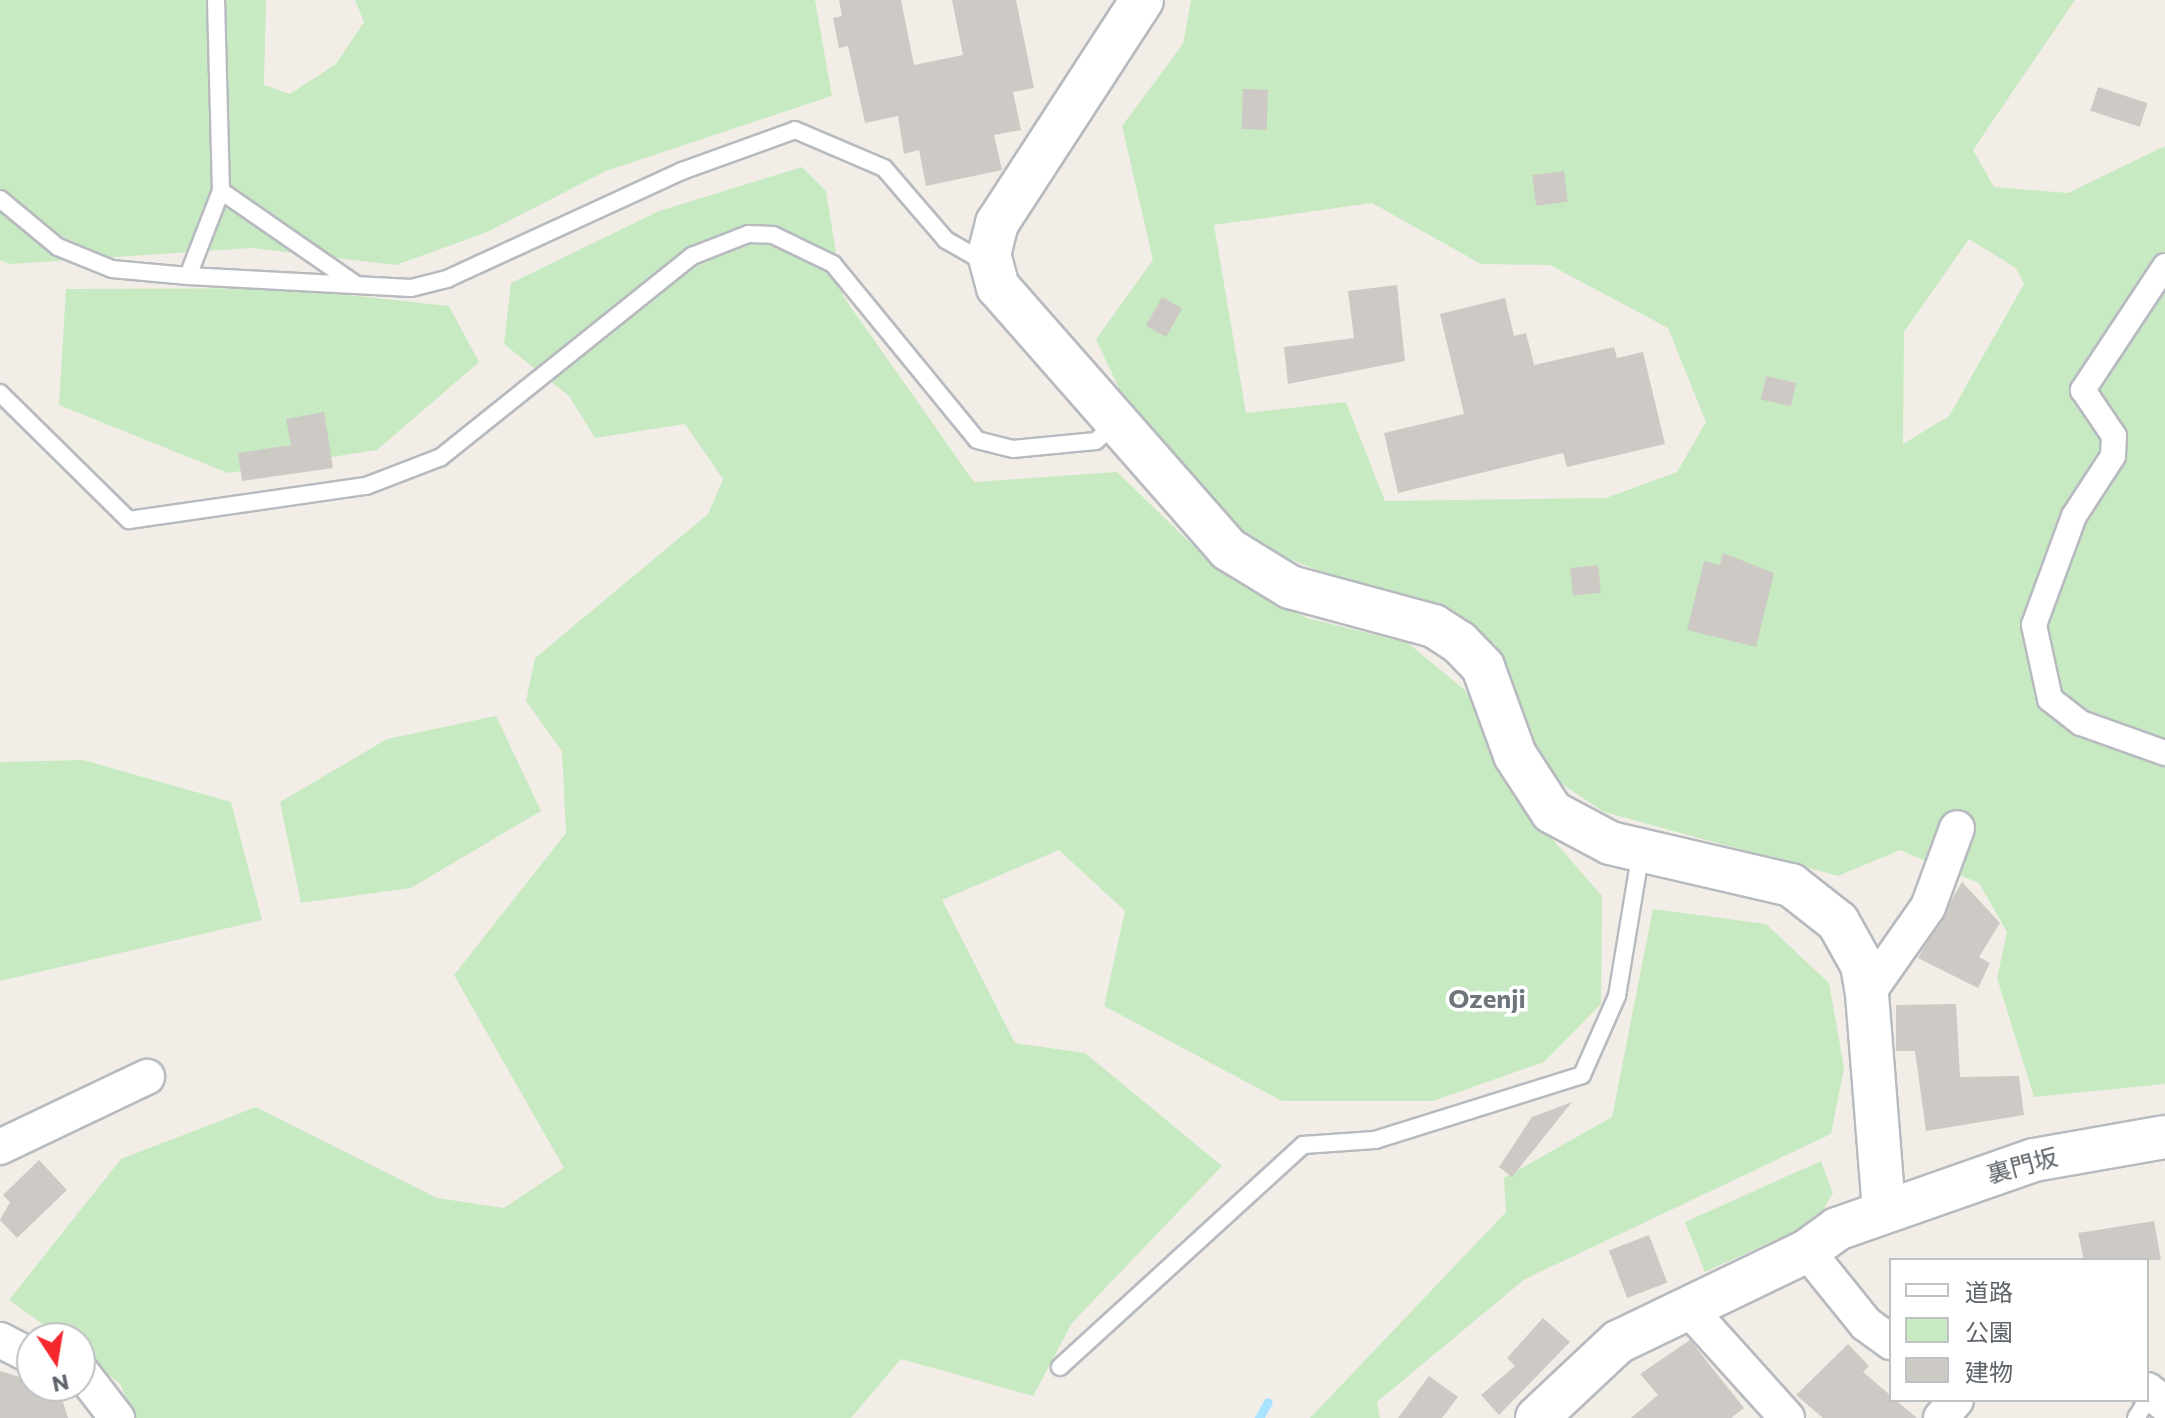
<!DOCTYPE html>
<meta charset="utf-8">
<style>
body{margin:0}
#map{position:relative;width:2165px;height:1418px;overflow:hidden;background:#f2eee7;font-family:Commissioner,"Noto Sans JP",sans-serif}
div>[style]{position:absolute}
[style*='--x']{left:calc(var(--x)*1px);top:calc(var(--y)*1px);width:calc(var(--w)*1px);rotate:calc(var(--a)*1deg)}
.green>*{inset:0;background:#c7eac2}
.stream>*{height:9px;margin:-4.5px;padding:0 4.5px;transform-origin:4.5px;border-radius:4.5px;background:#aae3ff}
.building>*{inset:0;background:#cdc9c4;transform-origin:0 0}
.roads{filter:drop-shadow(2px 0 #b7babf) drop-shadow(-2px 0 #b7babf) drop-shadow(0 2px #b7babf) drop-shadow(0 -2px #b7babf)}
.service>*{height:16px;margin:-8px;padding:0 8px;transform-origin:8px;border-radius:8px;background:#fff}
.pedestrian>*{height:24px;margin:-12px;padding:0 12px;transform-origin:12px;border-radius:12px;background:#fff}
.minor>*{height:34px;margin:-17px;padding:0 17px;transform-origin:17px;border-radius:17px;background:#fff}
.tertiary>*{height:42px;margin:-21px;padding:0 21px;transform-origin:21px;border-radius:21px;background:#fff}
span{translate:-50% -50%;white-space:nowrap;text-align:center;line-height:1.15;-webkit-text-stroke:7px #fff;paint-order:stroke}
.street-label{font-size:24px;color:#5e6469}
.neighbourhood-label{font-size:26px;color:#6f767b;font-weight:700}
.legend{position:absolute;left:1889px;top:1258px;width:260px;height:144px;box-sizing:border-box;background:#fff;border:2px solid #bfc1c3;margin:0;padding:10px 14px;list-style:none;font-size:24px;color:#5e6469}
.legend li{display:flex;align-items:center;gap:16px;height:40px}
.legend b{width:40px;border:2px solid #bfc1c3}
.north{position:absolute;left:16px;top:1322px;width:80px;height:80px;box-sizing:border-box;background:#fff;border:2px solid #bfc1c3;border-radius:50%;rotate:168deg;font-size:22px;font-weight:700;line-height:32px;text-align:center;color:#5e6469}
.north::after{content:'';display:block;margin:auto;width:28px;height:36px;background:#f6282e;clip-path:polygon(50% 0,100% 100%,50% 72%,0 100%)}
</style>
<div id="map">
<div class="green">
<i style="clip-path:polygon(0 0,266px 0,264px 85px,290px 94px,336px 64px,364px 22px,355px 0,815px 0,832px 96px,606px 171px,485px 233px,396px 265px,251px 248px,10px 264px,0 260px)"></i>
<i style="clip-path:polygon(evenodd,1191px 0,2075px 0,1973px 150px,1994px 187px,2068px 193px,2165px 146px,2165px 1084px,2034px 1097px,1997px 978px,2007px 932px,1979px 883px,1900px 850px,1838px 876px,1604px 812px,1547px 774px,1495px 643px,1253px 544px,1137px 427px,1096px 339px,1153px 260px,1122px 126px,1183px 44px,1191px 0,1372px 203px,1481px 264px,1550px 265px,1668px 328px,1706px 422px,1677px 472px,1606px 498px,1385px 501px,1346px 402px,1246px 413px,1214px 225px,1372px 203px,1191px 0,1969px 239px,2016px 268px,2024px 284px,1949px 416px,1903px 444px,1904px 332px,1969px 239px)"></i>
<i style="clip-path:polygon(802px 167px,826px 191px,843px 296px,974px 482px,1117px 472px,1207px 559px,1307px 618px,1408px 643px,1467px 692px,1513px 794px,1602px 896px,1601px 1004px,1544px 1062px,1433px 1101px,1282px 1101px,1104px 1006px,1125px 911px,1059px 850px,942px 900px,1015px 1043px,1085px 1053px,1222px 1166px,1072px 1323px,1033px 1396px,901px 1359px,851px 1418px,135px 1418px,120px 1384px,80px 1352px,80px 1338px,62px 1338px,9px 1300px,121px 1159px,256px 1107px,437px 1198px,504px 1208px,564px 1168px,454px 975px,566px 833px,562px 751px,526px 701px,535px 658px,708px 514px,723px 479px,685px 424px,595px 438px,569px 396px,504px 344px,511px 283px,659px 211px)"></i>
<i style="clip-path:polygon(285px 288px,449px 306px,479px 362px,377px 450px,228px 473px,59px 405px,66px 289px)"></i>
<i style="clip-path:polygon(496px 716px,541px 811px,411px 888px,301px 903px,280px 802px,387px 739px)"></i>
<i style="clip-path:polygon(83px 760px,231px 802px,262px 920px,0 981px,0 762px)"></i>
<i style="clip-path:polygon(1653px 909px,1766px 924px,1829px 983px,1844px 1068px,1831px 1134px,1525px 1279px,1377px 1402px,1380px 1418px,1310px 1418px,1506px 1212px,1504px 1178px,1612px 1117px)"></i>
<i style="clip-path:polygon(1821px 1161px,1833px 1193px,1817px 1221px,1705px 1272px,1685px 1222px)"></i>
</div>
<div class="stream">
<i style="--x:1259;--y:1418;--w:18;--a:-61"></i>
</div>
<div class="building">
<i style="clip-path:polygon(839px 0,901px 0,914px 65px,963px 55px,952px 0,1016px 0,1034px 88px,1013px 92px,1021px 130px,994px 135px,1002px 170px,926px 186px,919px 150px,904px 154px,898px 116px,865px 123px,848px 46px,839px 48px,833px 18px,842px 16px)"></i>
<i style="left:2098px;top:87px;width:52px;height:25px;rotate:18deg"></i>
<i style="left:1243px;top:89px;width:25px;height:40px;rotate:2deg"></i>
<i style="left:1564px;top:171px;width:31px;height:32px;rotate:83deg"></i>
<i style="clip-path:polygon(1397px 285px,1405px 361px,1288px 384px,1284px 347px,1354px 338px,1348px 291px)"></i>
<i style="left:1162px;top:297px;width:23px;height:33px;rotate:29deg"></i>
<i style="clip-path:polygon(1505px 298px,1514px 336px,1526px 333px,1534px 365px,1614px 347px,1617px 358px,1643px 352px,1665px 444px,1567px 467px,1563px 453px,1398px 493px,1384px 433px,1464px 414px,1440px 314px)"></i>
<i style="left:1766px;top:376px;width:31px;height:24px;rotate:13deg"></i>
<i style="clip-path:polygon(324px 412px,333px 468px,242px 481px,238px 453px,291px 445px,286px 419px)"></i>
<i style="clip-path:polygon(1723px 553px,1774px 573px,1756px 647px,1687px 630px,1704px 561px,1720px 565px)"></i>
<i style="left:1598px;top:565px;width:28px;height:28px;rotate:84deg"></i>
<i style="clip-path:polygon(1962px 882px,2000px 923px,1979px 957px,1990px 963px,1978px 988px,1918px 958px)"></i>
<i style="clip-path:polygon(1956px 1004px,1960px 1077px,2019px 1076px,2024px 1115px,1926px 1131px,1915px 1051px,1896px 1051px,1896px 1005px)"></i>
<i style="clip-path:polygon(1572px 1102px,1512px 1177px,1499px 1167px,1532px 1117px)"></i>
<i style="clip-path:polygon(39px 1160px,67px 1190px,17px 1238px,0 1220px,10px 1202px,3px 1195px)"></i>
<i style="clip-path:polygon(2154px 1221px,2161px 1260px,2084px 1260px,2078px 1233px)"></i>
<i style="left:1649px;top:1235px;width:51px;height:43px;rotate:69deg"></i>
<i style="clip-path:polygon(1543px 1318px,1570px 1342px,1499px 1415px,1481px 1395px,1515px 1366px,1507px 1358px)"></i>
<i style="clip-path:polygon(1690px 1340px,1744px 1408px,1731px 1418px,1631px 1418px,1658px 1395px,1640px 1374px)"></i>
<i style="clip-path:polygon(1848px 1344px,1869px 1366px,1863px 1372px,1917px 1418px,1823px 1418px,1796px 1395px)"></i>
<i style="clip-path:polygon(0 1371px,59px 1389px,68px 1418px,0 1418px)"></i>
<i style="clip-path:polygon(1429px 1376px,1458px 1397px,1442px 1418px,1398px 1418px)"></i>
</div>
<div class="roads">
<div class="service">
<i style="--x:221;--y:191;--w:162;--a:34.7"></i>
<i style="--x:0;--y:199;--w:75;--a:39.6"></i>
<i style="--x:58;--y:247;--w:58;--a:22.2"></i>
<i style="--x:112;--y:269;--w:76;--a:5.3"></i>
<i style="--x:188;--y:276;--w:91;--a:-68.8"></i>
<i style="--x:221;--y:191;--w:191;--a:-91.5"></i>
<i style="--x:188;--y:276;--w:223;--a:3.1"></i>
<i style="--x:411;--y:288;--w:37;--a:-14"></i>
<i style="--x:447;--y:279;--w:259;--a:-24.7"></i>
<i style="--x:682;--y:171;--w:120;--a:-19.9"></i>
<i style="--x:795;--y:130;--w:97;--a:23.1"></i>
<i style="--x:884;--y:168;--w:95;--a:49.3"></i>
<i style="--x:946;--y:240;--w:46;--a:29.9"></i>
<i style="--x:0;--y:393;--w:181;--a:44.6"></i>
<i style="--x:129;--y:520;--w:239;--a:-8.2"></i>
<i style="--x:366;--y:486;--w:80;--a:-21.1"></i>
<i style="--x:441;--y:457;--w:322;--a:-38.7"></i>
<i style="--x:692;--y:256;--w:60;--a:-21.4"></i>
<i style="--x:748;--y:234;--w:25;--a:2"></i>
<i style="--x:773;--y:235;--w:67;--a:25.8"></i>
<i style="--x:833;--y:264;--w:227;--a:50.7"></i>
<i style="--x:977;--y:440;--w:37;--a:14"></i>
<i style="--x:1013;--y:449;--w:83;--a:-5.5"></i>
<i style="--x:1096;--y:441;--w:25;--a:-43"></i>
<i style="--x:1060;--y:1367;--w:329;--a:-42.4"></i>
<i style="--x:1303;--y:1145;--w:72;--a:-4"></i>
<i style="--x:1375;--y:1140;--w:217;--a:-17.4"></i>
<i style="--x:1582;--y:1075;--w:86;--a:-66.1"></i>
<i style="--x:1617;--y:996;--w:147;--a:-80.6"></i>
<i style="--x:2136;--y:1418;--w:28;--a:-58"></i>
</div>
<div class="pedestrian">
<i style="--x:2165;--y:266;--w:149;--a:123.5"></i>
<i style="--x:2083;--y:390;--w:55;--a:56"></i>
<i style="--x:2114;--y:436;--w:20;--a:93"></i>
<i style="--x:2113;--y:456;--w:72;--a:123"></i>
<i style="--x:2074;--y:516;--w:116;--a:110.2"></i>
<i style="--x:2034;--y:625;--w:76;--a:77.8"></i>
<i style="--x:2050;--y:699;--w:39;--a:38"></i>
<i style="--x:2081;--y:723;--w:89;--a:19.7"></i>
</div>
<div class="minor">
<i style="--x:1867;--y:994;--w:106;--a:-55"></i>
<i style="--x:1928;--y:907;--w:84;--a:-69.8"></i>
<i style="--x:0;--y:1147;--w:163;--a:-25.5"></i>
<i style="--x:1807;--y:1251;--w:94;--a:51.1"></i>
<i style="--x:1866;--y:1324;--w:31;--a:36"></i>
<i style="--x:1688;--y:1308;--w:148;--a:48"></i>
<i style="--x:0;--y:1340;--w:36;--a:27"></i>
<i style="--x:80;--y:1370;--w:61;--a:52.4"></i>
<i style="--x:2147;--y:1390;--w:23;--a:38"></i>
<i style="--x:1941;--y:1418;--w:23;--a:-50"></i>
</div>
<div class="tertiary">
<i style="--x:1142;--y:0;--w:266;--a:123"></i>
<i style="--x:997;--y:223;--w:32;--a:104"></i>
<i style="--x:989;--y:254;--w:34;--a:75"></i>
<i style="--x:998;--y:287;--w:349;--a:48.7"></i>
<i style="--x:1228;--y:549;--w:73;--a:31.5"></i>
<i style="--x:1290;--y:587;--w:149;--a:15.2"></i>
<i style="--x:1434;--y:626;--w:30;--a:33"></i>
<i style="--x:1459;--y:642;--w:35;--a:46"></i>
<i style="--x:1483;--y:667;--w:94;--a:70"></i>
<i style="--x:1515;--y:755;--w:68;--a:57"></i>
<i style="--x:1552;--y:812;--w:66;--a:28.1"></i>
<i style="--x:1610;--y:843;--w:186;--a:13.1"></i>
<i style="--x:1791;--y:885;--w:60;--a:38.2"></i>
<i style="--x:1838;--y:922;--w:49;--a:60.8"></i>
<i style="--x:1862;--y:965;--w:29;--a:80"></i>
<i style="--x:1867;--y:994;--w:218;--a:85.5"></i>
<i style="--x:1537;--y:1418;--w:111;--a:-43.2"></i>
<i style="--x:1618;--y:1342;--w:210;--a:-25.7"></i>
<i style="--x:1807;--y:1251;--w:37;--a:-36"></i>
<i style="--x:1837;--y:1229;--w:209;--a:-19.3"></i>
<i style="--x:2034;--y:1160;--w:133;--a:-10"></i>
</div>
</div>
<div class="street-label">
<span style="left:2022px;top:1165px;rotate:-15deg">裏門坂</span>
</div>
<div class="neighbourhood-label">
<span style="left:1487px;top:998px">Ozenji</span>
</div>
<ul class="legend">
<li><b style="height:10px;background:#fff"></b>道路</li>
<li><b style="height:22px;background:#c7eac2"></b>公園</li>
<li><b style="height:22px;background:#cdc9c4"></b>建物</li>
</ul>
<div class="north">N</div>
</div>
